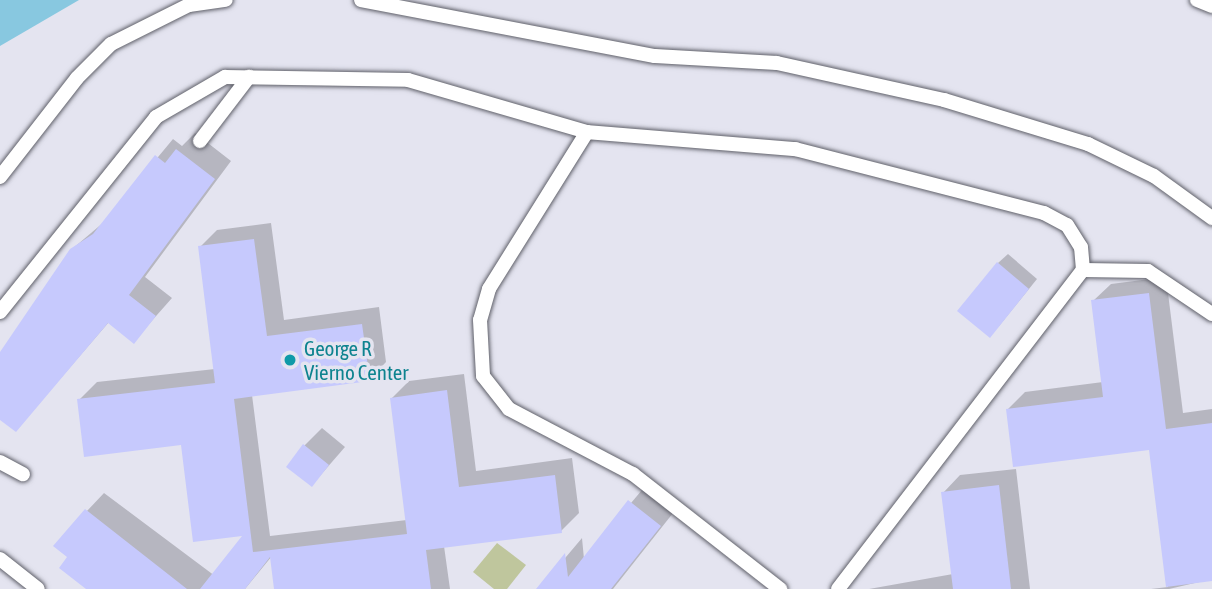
<!DOCTYPE html>
<style>
body{margin:0}
#map{position:relative;width:1212px;height:589px;overflow:hidden;background:#e4e4f0;font-family:"Asap Condensed",sans-serif}
div>[style]{position:absolute}
.green>*{inset:0;background:#bfc69d}
.water>*{inset:0;background:#88c8e0}
.shadow>*{inset:0;background:#0003}
.building>*{inset:0;background:#c6c9fd}
.roads{filter:drop-shadow(0 0 2px #5f6069) drop-shadow(0 0 2px #5f6069)}
.lane>*{height:14px;margin:-7px;padding:0 7px;transform-origin:7px;border-radius:7px;background:#fff}
.dots>*{width:19px;height:19px;translate:-50% -50%;box-sizing:border-box;border:4px solid #e4e4f0;border-radius:50%}
span{translate:-50% -50%;white-space:nowrap;text-align:center;line-height:1.15;-webkit-text-stroke:7px #e4e4f0;paint-order:stroke}
.culture-label{font-size:21px;color:#0d838f}
.left{translate:0 -50%;text-align:left}
</style>
<div id="map">
<div class="green">
<div style="clip-path:polygon(497px 543px,526px 565px,507px 589px,494px 589px,473px 572px)"></div>
</div>
<div class="water">
<div style="clip-path:polygon(0 0,79px 0,0 46px)"></div>
</div>
<div class="shadow">
<div style="clip-path:polygon(195px 133px,231px 161px,145px 277px,172px 298px,134px 341px,109px 322px,16px 430px,0 418px,0 355px,71px 250px,104px 222px,173px 139px,182px 146px)"></div>
<div style="clip-path:polygon(271px 223px,284px 320px,379px 307px,386px 362px,369px 380px,252px 395px,270px 536px,407px 520px,392px 398px,409px 381px,464px 374px,476px 471px,572px 458px,579px 513px,561px 531px,444px 546px,450px 589px,276px 589px,272px 556px,245px 589px,89px 589px,70px 556px,87px 511px,104px 493px,215px 576px,246px 534px,182px 443px,79px 400px,97px 382px,215px 369px,200px 247px,217px 230px)"></div>
<div style="clip-path:polygon(1008px 254px,1037px 279px,999px 326px,998px 263px)"></div>
<div style="clip-path:polygon(1166px 277px,1183px 413px,1212px 409px,1212px 579px,1169px 589px,1151px 589px,1168px 587px,1151px 448px,1008px 409px,1025px 392px,1103px 382px,1093px 301px,1111px 284px)"></div>
<div style="clip-path:polygon(322px 428px,345px 447px,312px 485px,304px 446px)"></div>
<div style="clip-path:polygon(1016px 469px,1030px 589px,869px 589px,953px 574px,943px 493px,960px 475px)"></div>
<div style="clip-path:polygon(647px 484px,677px 508px,613px 589px,539px 589px,582px 538px,584px 559px)"></div>
</div>
<div class="building">
<div style="clip-path:polygon(176px 149px,215px 179px,129px 295px,156px 316px,134px 344px,108px 323px,16px 432px,0 420px,0 352px,70px 249px,93px 234px,155px 155px,165px 163px)"></div>
<div style="clip-path:polygon(254px 239px,267px 336px,362px 324px,370px 381px,234px 399px,253px 552px,407px 534px,390px 398px,447px 390px,459px 487px,555px 475px,562px 533px,426px 550px,431px 589px,274px 589px,270px 557px,245px 589px,200px 589px,242px 536px,193px 542px,181px 445px,84px 457px,77px 399px,215px 383px,198px 246px)"></div>
<div style="clip-path:polygon(997px 262px,1029px 289px,990px 338px,957px 311px)"></div>
<div style="clip-path:polygon(1149px 293px,1166px 429px,1212px 423px,1212px 581px,1166px 587px,1149px 450px,1013px 467px,1006px 409px,1103px 397px,1091px 300px)"></div>
<div style="clip-path:polygon(303px 444px,329px 465px,312px 487px,286px 467px)"></div>
<div style="clip-path:polygon(999px 485px,1011px 589px,953px 589px,941px 492px)"></div>
<div style="clip-path:polygon(628px 500px,661px 526px,611px 589px,536px 589px,565px 553px,568px 577px)"></div>
<div style="clip-path:polygon(85px 509px,187px 589px,86px 589px,59px 568px,67px 557px,53px 546px)"></div>
</div>
<div class="roads">
<div class="lane">
<div style="left:361px;top:0;width:299px;rotate:10.8deg"></div>
<div style="left:655px;top:56px;width:122px;rotate:3.3deg"></div>
<div style="left:777px;top:63px;width:171px;rotate:12.5deg"></div>
<div style="left:944px;top:100px;width:151px;rotate:17deg"></div>
<div style="left:1088px;top:144px;width:73px;rotate:25.9deg"></div>
<div style="left:1154px;top:176px;width:72px;rotate:35.9deg"></div>
<div style="left:1197px;top:0;width:16px;rotate:22deg"></div>
<div style="left:587px;top:132px;width:185px;rotate:122deg"></div>
<div style="left:489px;top:289px;width:32px;rotate:106deg"></div>
<div style="left:480px;top:320px;width:56px;rotate:86.9deg"></div>
<div style="left:483px;top:376px;width:42px;rotate:51.8deg"></div>
<div style="left:509px;top:409px;width:140px;rotate:27.7deg"></div>
<div style="left:633px;top:474px;width:187px;rotate:38deg"></div>
<div style="left:200px;top:141px;width:81px;rotate:-52.6deg"></div>
<div style="left:0;top:177px;width:125px;rotate:-52.1deg"></div>
<div style="left:77px;top:78px;width:48px;rotate:-45deg"></div>
<div style="left:111px;top:44px;width:87px;rotate:-26.6deg"></div>
<div style="left:189px;top:5px;width:37px;rotate:-8deg"></div>
<div style="left:0;top:312px;width:250px;rotate:-51.3deg"></div>
<div style="left:156px;top:117px;width:80px;rotate:-30.1deg"></div>
<div style="left:225px;top:77px;width:183px;rotate:0.9deg"></div>
<div style="left:408px;top:80px;width:186px;rotate:16.2deg"></div>
<div style="left:587px;top:132px;width:209px;rotate:4.7deg"></div>
<div style="left:795px;top:149px;width:257px;rotate:14.4deg"></div>
<div style="left:1044px;top:213px;width:26px;rotate:28deg"></div>
<div style="left:1067px;top:225px;width:26px;rotate:58deg"></div>
<div style="left:1081px;top:247px;width:23px;rotate:85deg"></div>
<div style="left:0;top:462px;width:26px;rotate:28deg"></div>
<div style="left:0;top:559px;width:48px;rotate:38.3deg"></div>
<div style="left:838px;top:589px;width:402px;rotate:-52.5deg"></div>
<div style="left:1083px;top:270px;width:65px;rotate:0.9deg"></div>
<div style="left:1148px;top:271px;width:77px;rotate:33.9deg"></div>
</div>
</div>
<div class="dots">
<div style="left:290px;top:360px;background:#0f9aa8"></div>
</div>
<div class="culture-label">
<span class="left" style="left:304px;top:360px">George R<br>Vierno Center</span>
</div>
</div>
